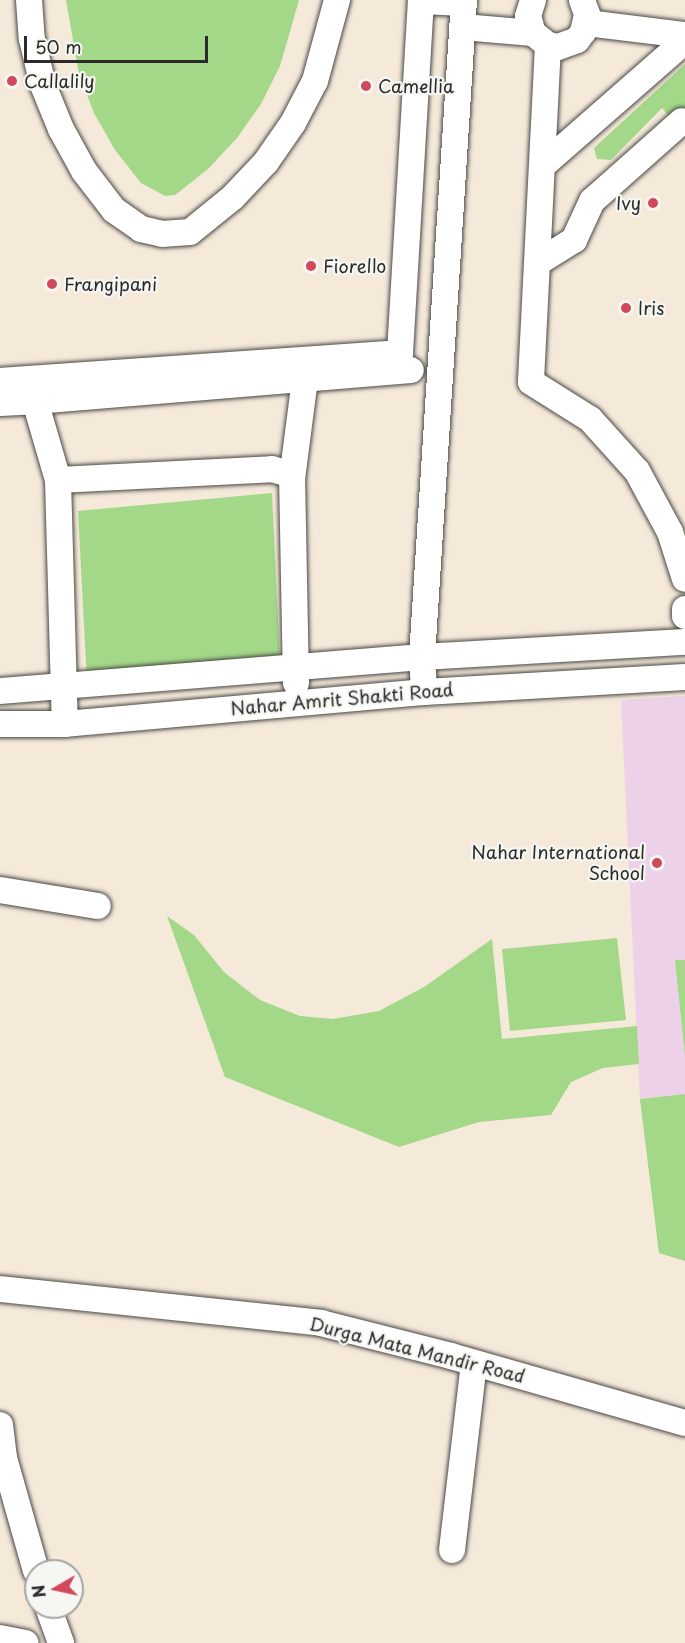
<!DOCTYPE html>
<style>
body{margin:0}
#map{position:relative;width:685px;height:1643px;overflow:hidden;background:#f5e9da;font-family:"Playpen Sans",sans-serif}
div>[style]{position:absolute}
.built>*{inset:0;background:#ecd1e9}
.green>*{inset:0;background:#a4d889}
.roads{filter:drop-shadow(0 0 2px #494845) drop-shadow(0 0 2px #494845)}
.minor>*{height:26px;margin:-13px;padding:0 13px;transform-origin:13px;border-radius:13px;background:#fff}
.dots>*{width:16px;height:16px;translate:-50% -50%;box-sizing:border-box;border:3px solid #f6f6f2;border-radius:50%}
span{translate:-50% -50%;white-space:nowrap;text-align:center;line-height:1.15;-webkit-text-stroke:4.5px #f6f6f2;paint-order:stroke}
.poi-label{font-size:18px;color:#2b2b2b}
.left{translate:0 -50%;text-align:left}
.right{translate:-100% -50%;text-align:right}
.street-label{font-size:18px;color:#2b2b2b}
.north{position:absolute;left:24px;top:1559px;width:60px;height:60px;box-sizing:border-box;background:#f6f6f2;border:2px solid #a5a5a2;border-radius:50%;rotate:261deg;font-size:16px;font-weight:700;line-height:24px;text-align:center;color:#2b2b2b}
.north::after{content:'';display:block;margin:auto;width:21px;height:27px;background:#d1495b;clip-path:polygon(50% 0,100% 100%,50% 72%,0 100%)}
.scale{position:absolute;left:24px;top:36px;width:184px;height:27px;box-sizing:border-box;border:3px solid #2b2b2b;border-top:0;padding-left:8px;font-size:18px;line-height:21px;white-space:nowrap;color:#2b2b2b;-webkit-text-stroke:4px #f6f6f2;paint-order:stroke}
</style>
<div id="map">
<div class="built">
<div style="clip-path:polygon(685px 696px,685px 1261px,659px 1253px,640px 1099px,621px 700px)"></div>
</div>
<div class="green">
<div style="clip-path:polygon(66px 0,299px 0,280px 66px,261px 104px,237px 138px,208px 169px,175px 195px,165px 196px,141px 183px,115px 150px,94px 113px,79px 74px)"></div>
<div style="clip-path:polygon(685px 64px,685px 135px,662px 108px,611px 160px,597px 159px,594px 148px)"></div>
<div style="clip-path:polygon(272px 493px,280px 661px,87px 683px,78px 511px)"></div>
<div style="clip-path:polygon(167px 916px,194px 935px,224px 972px,260px 1000px,300px 1016px,333px 1019px,379px 1011px,424px 987px,492px 939px,502px 1039px,637px 1026px,639px 1064px,603px 1068px,571px 1082px,551px 1115px,479px 1122px,399px 1147px,225px 1077px)"></div>
<div style="clip-path:polygon(617px 938px,626px 1020px,510px 1031px,502px 949px)"></div>
<div style="clip-path:polygon(675px 960px,685px 960px,685px 1056px)"></div>
<div style="clip-path:polygon(685px 1094px,685px 1261px,659px 1253px,640px 1099px)"></div>
</div>
<div class="roads">
<div class="minor">
<div style="left:29px;top:0;width:39px;rotate:86deg"></div>
<div style="left:32px;top:39px;width:47px;rotate:76.6deg"></div>
<div style="left:43px;top:85px;width:48px;rotate:67.8deg"></div>
<div style="left:61px;top:129px;width:48px;rotate:61.3deg"></div>
<div style="left:84px;top:171px;width:49px;rotate:52.4deg"></div>
<div style="left:114px;top:210px;width:33px;rotate:35deg"></div>
<div style="left:141px;top:229px;width:22px;rotate:13deg"></div>
<div style="left:162px;top:234px;width:28px;rotate:-4deg"></div>
<div style="left:190px;top:232px;width:55px;rotate:-39.1deg"></div>
<div style="left:233px;top:197px;width:48px;rotate:-46.7deg"></div>
<div style="left:266px;top:162px;width:47px;rotate:-55.3deg"></div>
<div style="left:293px;top:123px;width:47px;rotate:-62.4deg"></div>
<div style="left:315px;top:81px;width:84px;rotate:-74.8deg"></div>
<div style="left:533px;top:0;width:17px;rotate:107deg"></div>
<div style="left:528px;top:16px;width:18px;rotate:74deg"></div>
<div style="left:533px;top:33px;width:19px;rotate:39deg"></div>
<div style="left:548px;top:45px;width:10px;rotate:11deg"></div>
<div style="left:558px;top:47px;width:20px;rotate:-20deg"></div>
<div style="left:577px;top:40px;width:10px;rotate:-53deg"></div>
<div style="left:583px;top:32px;width:18px;rotate:-77deg"></div>
<div style="left:587px;top:14px;width:15px;rotate:-110deg"></div>
<div style="left:421px;top:1px;width:43px;rotate:2.7deg"></div>
<div style="left:587px;top:23px;width:99px;rotate:7deg"></div>
<div style="left:463px;top:27px;width:70px;rotate:4.9deg"></div>
<div style="left:548px;top:45px;width:337px;rotate:92.9deg"></div>
<div style="left:531px;top:382px;width:70px;rotate:32.1deg"></div>
<div style="left:590px;top:419px;width:70px;rotate:47.9deg"></div>
<div style="left:637px;top:471px;width:69px;rotate:61.6deg"></div>
<div style="left:670px;top:532px;width:49px;rotate:72.3deg"></div>
<div style="left:542px;top:166px;width:190px;rotate:-41.2deg"></div>
<div style="left:537px;top:263px;width:44px;rotate:-31.9deg"></div>
<div style="left:574px;top:240px;width:43px;rotate:-65.2deg"></div>
<div style="left:592px;top:201px;width:120px;rotate:-41.6deg"></div>
<div style="left:0;top:381px;width:401px;rotate:-4deg"></div>
<div style="left:400px;top:353px;width:354px;rotate:-86.6deg"></div>
<div style="left:35px;top:401px;width:377px;rotate:-4.7deg"></div>
<div style="left:0;top:403px;width:35px;rotate:-3deg"></div>
<div style="left:35px;top:401px;width:82px;rotate:73.8deg"></div>
<div style="left:58px;top:480px;width:244px;rotate:88.4deg"></div>
<div style="left:58px;top:480px;width:214px;rotate:-2.9deg"></div>
<div style="left:272px;top:469px;width:15px;rotate:16deg"></div>
<div style="left:286px;top:473px;width:8px;rotate:45deg"></div>
<div style="left:685px;top:609px;width:7px;rotate:90deg"></div>
<div style="left:296px;top:683px;width:204px;rotate:-91.1deg"></div>
<div style="left:292px;top:479px;width:101px;rotate:-82.6deg"></div>
<div style="left:0;top:691px;width:423px;rotate:-4.6deg"></div>
<div style="left:422px;top:657px;width:263px;rotate:-3.3deg"></div>
<div style="left:424px;top:692px;width:35px;rotate:-93deg"></div>
<div style="left:422px;top:657px;width:658px;rotate:-86.34deg"></div>
<div style="left:0;top:724px;width:65px"></div>
<div style="left:65px;top:724px;width:360px;rotate:-5.1deg"></div>
<div style="left:424px;top:692px;width:261px;rotate:-3.3deg"></div>
<div style="left:0;top:890px;width:99px;rotate:9.3deg"></div>
<div style="left:0;top:1289px;width:323px;rotate:6deg"></div>
<div style="left:321px;top:1323px;width:134px;rotate:14.2deg"></div>
<div style="left:451px;top:1356px;width:243px;rotate:16deg"></div>
<div style="left:0;top:1425px;width:33px;rotate:83deg"></div>
<div style="left:4px;top:1458px;width:117px;rotate:74.2deg"></div>
<div style="left:452px;top:1550px;width:188px;rotate:-83.3deg"></div>
<div style="left:48px;top:1607px;width:38px;rotate:70deg"></div>
<div style="left:0;top:1638px;width:26px;rotate:11deg"></div>
</div>
</div>
<div class="dots">
<div style="left:12px;top:81px;background:#d1495b"></div>
<div style="left:366px;top:86px;background:#d1495b"></div>
<div style="left:653px;top:203px;background:#d1495b"></div>
<div style="left:311px;top:266px;background:#d1495b"></div>
<div style="left:52px;top:284px;background:#d1495b"></div>
<div style="left:626px;top:308px;background:#d1495b"></div>
<div style="left:657px;top:863px;background:#d1495b"></div>
</div>
<div class="poi-label">
<span class="left" style="left:24px;top:81px">Callalily</span>
<span class="left" style="left:378px;top:86px">Camellia</span>
<span class="right" style="left:641px;top:203px">Ivy</span>
<span class="left" style="left:323px;top:266px">Fiorello</span>
<span class="left" style="left:64px;top:284px">Frangipani</span>
<span class="left" style="left:638px;top:308px">Iris</span>
<span class="right" style="left:645px;top:863px">Nahar International<br>School</span>
</div>
<div class="street-label">
<span style="left:342px;top:699px;rotate:-5deg">Nahar Amrit Shakti Road</span>
<span style="left:417px;top:1350px;rotate:14deg">Durga Mata Mandir Road</span>
</div>
<div class="north">N</div>
<div class="scale">50 m</div>
</div>
